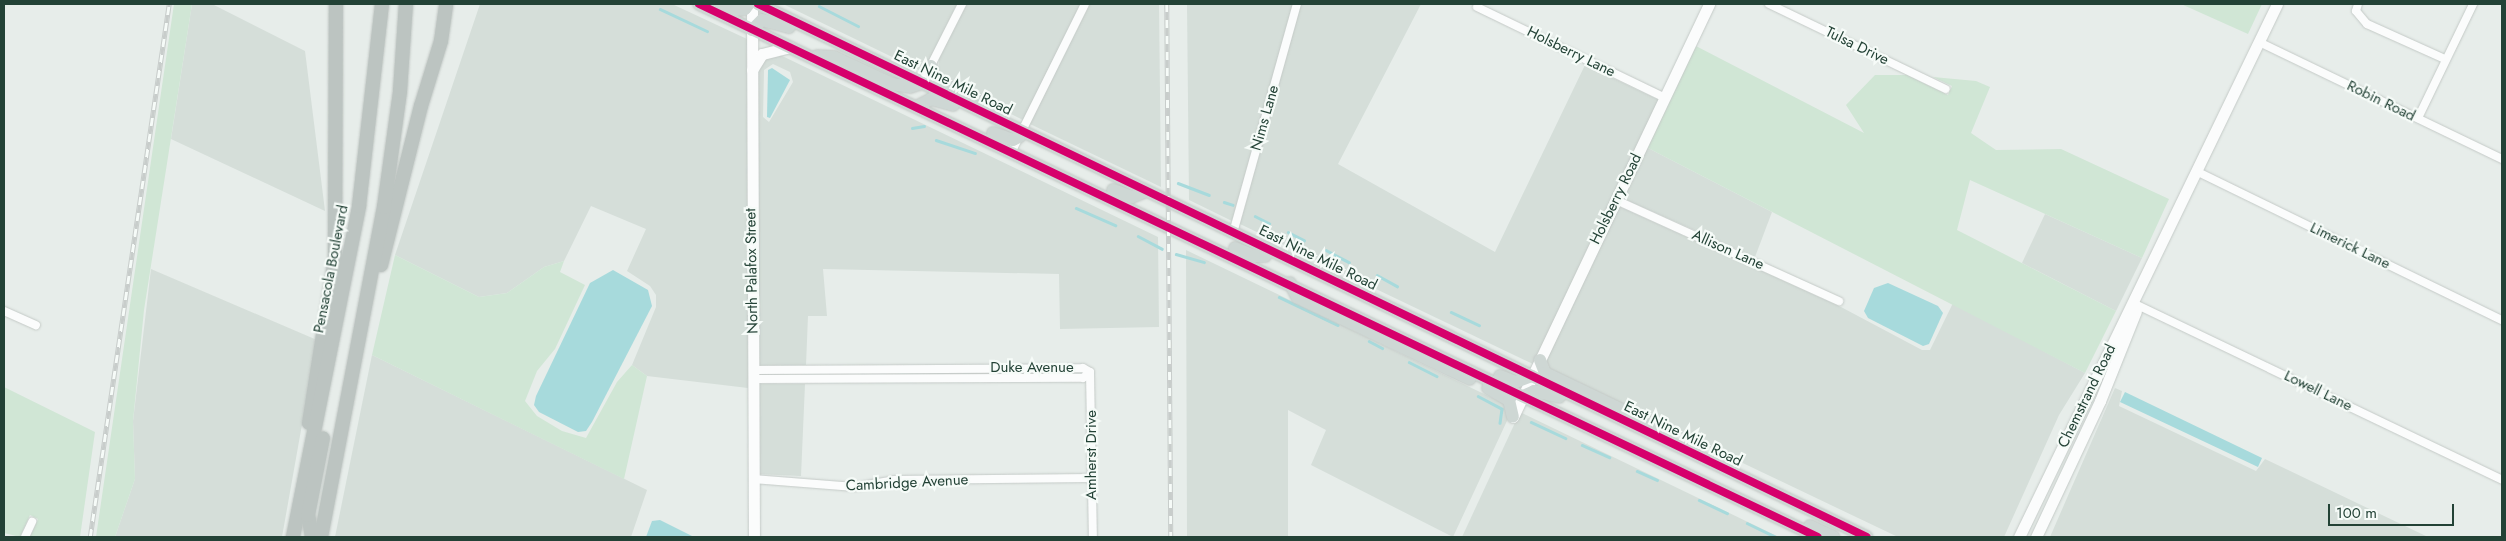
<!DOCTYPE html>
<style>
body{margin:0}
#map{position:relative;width:2506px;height:541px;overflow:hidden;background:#e7edea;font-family:Jost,sans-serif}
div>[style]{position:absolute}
.built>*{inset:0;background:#d5ded9}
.green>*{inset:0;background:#d0e6d5}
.water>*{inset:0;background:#a7dadc}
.stream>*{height:2.5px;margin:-1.25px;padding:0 1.25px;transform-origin:1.25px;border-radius:1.25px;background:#a7dadc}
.roads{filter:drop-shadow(0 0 1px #c4cac7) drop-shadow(0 0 1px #c4cac7)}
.street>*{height:8px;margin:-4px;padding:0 4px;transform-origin:4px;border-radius:4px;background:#fbfcfc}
.secondary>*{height:11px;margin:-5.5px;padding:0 5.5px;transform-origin:5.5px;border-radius:5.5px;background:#fbfcfc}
.primary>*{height:12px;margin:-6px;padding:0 6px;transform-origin:6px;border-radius:6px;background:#ced7d4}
.highway>*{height:14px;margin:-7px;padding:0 7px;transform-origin:7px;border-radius:7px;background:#bcc4c1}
.rail>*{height:4.5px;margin-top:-2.25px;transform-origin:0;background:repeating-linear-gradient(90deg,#f6fbf8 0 8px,#c8cdcb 0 16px);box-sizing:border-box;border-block:1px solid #c8cdcb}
.cycleway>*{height:8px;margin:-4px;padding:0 4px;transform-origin:4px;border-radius:4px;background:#d6006c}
span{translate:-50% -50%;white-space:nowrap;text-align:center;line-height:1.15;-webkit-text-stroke:4.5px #f6fbf8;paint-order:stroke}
.street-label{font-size:15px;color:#234236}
.frame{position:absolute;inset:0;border:5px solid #234236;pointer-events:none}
.scale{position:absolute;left:2328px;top:504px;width:126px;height:22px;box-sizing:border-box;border:2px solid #234236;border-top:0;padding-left:6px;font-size:15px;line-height:18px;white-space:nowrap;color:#234236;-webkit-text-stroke:4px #f6fbf8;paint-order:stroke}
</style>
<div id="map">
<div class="built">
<div style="clip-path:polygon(192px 4px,212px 4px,305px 51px,325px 211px,171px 139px)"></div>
<div style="clip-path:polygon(480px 4px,672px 4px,747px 39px,748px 388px,647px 376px,632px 365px,656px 307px,656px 295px,650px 286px,627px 271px,646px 229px,591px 206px,564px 261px,544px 267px,507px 293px,479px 297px,395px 255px)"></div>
<div style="clip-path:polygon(783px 4px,957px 4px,923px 72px)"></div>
<div style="clip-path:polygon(967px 4px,1081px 4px,1023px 120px,941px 79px,938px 74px,939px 59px)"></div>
<div style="clip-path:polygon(1090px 4px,1159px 4px,1161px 187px,1030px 124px)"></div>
<div style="clip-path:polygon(1187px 4px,1293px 4px,1232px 221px,1189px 200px)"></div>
<div style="clip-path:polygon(1301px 4px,1421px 4px,1338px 164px,1495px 252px,1585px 65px,1659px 100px,1533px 364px,1240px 224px)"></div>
<div style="clip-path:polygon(evenodd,776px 53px,1158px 237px,1159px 327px,1060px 329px,1059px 274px,823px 269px,827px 316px,808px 316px,806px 365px,758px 365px,756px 73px,765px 58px,776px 53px,773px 64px,790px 72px,793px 82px,769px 122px,763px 117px,764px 70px,773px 64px)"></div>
<div style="clip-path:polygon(1646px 147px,1772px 212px,1755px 257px,1622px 198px)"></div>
<div style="clip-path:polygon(1618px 206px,1841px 307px,1922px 350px,1930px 350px,1953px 303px,2085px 373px,2059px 415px,2004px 537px,1898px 537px,1541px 367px)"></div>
<div style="clip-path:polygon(2045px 214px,2142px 258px,2116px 311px,2022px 263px)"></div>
<div style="clip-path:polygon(1186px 250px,1513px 408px,1453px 537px,1311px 465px,1326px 430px,1288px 410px,1288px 537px,1187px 537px)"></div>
<div style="clip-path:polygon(151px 269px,317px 340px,282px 537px,115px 537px,135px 479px,133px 421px)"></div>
<div style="clip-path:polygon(372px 355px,647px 490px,631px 537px,335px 537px)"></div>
<div style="clip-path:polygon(758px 384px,805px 384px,801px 476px,757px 474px)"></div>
<div style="clip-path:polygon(2115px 388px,2122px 391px,2119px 406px,2256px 471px,2265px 459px,2428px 537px,2050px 537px)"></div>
<div style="clip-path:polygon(1520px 412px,1779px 537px,1462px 537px)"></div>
</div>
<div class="green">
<div style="clip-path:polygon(174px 4px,192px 4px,144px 310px,133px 421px,135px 479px,115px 537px,96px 537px)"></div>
<div style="clip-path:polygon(2181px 4px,2262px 4px,2248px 34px)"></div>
<div style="clip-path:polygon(1694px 45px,1864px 133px,1846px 105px,1875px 75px,1907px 75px,1948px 95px,1952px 86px,1933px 77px,1976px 81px,1990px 87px,1971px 133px,1996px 150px,2061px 149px,2169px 199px,2142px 258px,1970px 180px,1957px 230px,2116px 311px,2085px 373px,1646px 147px)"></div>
<div style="clip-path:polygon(395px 255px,479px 297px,507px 293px,544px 267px,564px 261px,560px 272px,585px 285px,555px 349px,537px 371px,525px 401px,537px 416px,562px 431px,586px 438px,617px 382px,632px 365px,647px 376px,624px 479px,372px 355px)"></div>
<div style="clip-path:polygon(4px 387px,95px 432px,80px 537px,30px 537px,38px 519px,30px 515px,20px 537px,4px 533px)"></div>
</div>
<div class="water">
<div style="clip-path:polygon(772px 68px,790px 80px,770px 118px,767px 117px,768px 70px)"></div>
<div style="clip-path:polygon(613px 270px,648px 290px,652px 306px,592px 422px,586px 431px,578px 432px,539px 412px,534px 405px,536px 396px,590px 283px)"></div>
<div style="clip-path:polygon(1888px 283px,1938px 306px,1943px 313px,1929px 344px,1923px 346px,1868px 318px,1864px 311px,1874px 288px)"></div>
<div style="clip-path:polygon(2125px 392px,2262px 458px,2258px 467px,2120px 402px)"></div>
<div style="clip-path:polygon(660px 520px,694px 537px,646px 537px,652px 521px)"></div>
</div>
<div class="stream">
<div style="left:819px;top:6px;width:44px;rotate:27.1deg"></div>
<div style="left:660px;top:9px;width:52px;rotate:25.1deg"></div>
<div style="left:912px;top:128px;width:12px;rotate:-9deg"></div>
<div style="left:936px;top:140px;width:41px;rotate:18.4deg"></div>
<div style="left:1178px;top:183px;width:33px;rotate:21deg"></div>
<div style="left:1224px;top:202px;width:9px;rotate:18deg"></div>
<div style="left:1076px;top:208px;width:43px;rotate:23.6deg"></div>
<div style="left:1255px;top:216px;width:16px;rotate:27deg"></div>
<div style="left:1288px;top:232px;width:18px;rotate:27deg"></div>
<div style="left:1138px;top:236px;width:27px;rotate:28deg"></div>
<div style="left:1326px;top:250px;width:26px;rotate:28deg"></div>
<div style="left:1176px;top:254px;width:29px;rotate:16deg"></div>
<div style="left:1377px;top:275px;width:23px;rotate:29deg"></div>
<div style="left:1279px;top:297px;width:65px;rotate:25.4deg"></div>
<div style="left:1451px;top:312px;width:31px;rotate:25deg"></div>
<div style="left:1369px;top:341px;width:15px;rotate:28deg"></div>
<div style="left:1409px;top:362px;width:31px;rotate:27deg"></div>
<div style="left:1478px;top:396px;width:27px;rotate:28deg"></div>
<div style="left:1502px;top:409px;width:14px;rotate:98deg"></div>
<div style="left:1531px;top:422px;width:38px;rotate:25deg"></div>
<div style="left:1582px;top:445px;width:30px;rotate:24deg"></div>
<div style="left:1637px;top:471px;width:22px;rotate:24deg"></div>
<div style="left:1699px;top:500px;width:31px;rotate:25deg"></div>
<div style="left:1747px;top:523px;width:32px;rotate:26deg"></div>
</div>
<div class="roads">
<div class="street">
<div style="left:1769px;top:4px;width:196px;rotate:25.7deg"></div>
<div style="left:2358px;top:4px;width:7px;rotate:106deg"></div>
<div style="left:2356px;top:11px;width:17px;rotate:50deg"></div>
<div style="left:2367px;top:24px;width:85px;rotate:24.2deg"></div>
<div style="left:1477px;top:7px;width:209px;rotate:25.8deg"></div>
<div style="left:2259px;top:42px;width:270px;rotate:25.7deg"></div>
<div style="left:922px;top:83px;width:89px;rotate:-63.1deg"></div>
<div style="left:2418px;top:118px;width:127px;rotate:-64.2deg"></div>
<div style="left:1012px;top:151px;width:164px;rotate:-63.6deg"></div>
<div style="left:2198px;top:172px;width:338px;rotate:26deg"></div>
<div style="left:1616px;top:200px;width:245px;rotate:24.4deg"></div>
<div style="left:1233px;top:233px;width:238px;rotate:-74.4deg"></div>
<div style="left:2133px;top:303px;width:409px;rotate:25.6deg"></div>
<div style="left:4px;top:311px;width:35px;rotate:24deg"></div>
<div style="left:754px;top:370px;width:329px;rotate:-0.3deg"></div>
<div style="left:1083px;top:368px;width:8px;rotate:30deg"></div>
<div style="left:1090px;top:372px;width:165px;rotate:89deg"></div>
<div style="left:753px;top:379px;width:330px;rotate:-0.2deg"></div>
<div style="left:1083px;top:378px;width:9px;rotate:-41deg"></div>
<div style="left:753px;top:479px;width:102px;rotate:4.5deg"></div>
<div style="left:855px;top:487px;width:41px;rotate:-9.9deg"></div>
<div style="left:895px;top:480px;width:197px;rotate:-0.6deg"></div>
<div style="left:25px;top:537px;width:17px;rotate:-65deg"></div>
</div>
<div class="secondary">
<div style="left:752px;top:4px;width:533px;rotate:89.79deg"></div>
<div style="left:752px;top:70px;width:19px;rotate:-58deg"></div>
<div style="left:762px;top:54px;width:29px;rotate:-14deg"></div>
<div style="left:1513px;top:417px;width:457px;rotate:-64.6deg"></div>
<div style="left:2019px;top:537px;width:592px;rotate:-64.17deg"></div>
<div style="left:2036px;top:537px;width:150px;rotate:-64.8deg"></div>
<div style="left:2100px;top:401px;width:97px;rotate:-68.2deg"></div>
</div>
<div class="primary">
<div style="left:699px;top:4px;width:1239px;rotate:25.47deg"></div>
<div style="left:716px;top:4px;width:20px;rotate:18deg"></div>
<div style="left:735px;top:10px;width:10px;rotate:-6deg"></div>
<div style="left:745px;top:9px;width:6px;rotate:-51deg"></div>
<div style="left:758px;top:4px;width:1230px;rotate:25.67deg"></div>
<div style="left:752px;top:30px;width:14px;rotate:-45deg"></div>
<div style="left:762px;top:20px;width:28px;rotate:15deg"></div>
<div style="left:817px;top:56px;width:17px;rotate:3deg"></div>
<div style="left:834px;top:57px;width:64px;rotate:25deg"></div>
<div style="left:892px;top:84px;width:18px;rotate:9deg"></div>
<div style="left:910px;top:87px;width:13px;rotate:-18deg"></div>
<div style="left:931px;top:66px;width:13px;rotate:81deg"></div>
<div style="left:933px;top:79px;width:76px;rotate:25.9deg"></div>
<div style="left:918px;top:106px;width:15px;rotate:-28deg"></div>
<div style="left:931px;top:99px;width:23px;rotate:15deg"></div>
<div style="left:993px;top:133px;width:21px;rotate:19deg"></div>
<div style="left:1013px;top:140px;width:7px;rotate:-27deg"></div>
<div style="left:1113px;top:190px;width:20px;rotate:20deg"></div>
<div style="left:1132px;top:197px;width:15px;rotate:-23deg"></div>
<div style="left:1235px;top:248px;width:22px;rotate:22deg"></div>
<div style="left:1255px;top:256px;width:10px"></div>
<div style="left:1265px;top:256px;width:8px;rotate:-67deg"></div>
<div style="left:1290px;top:283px;width:16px;rotate:63deg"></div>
<div style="left:1297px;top:297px;width:191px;rotate:25.4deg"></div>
<div style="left:1540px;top:360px;width:14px;rotate:69deg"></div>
<div style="left:1545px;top:373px;width:130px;rotate:25.6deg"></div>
<div style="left:1500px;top:376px;width:17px;rotate:21deg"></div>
<div style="left:1516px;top:382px;width:17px;rotate:-21deg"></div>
<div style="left:1488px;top:388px;width:24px;rotate:30deg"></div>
<div style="left:1509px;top:400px;width:17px;rotate:77deg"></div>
<div style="left:1523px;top:396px;width:12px;rotate:-24deg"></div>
<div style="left:1534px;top:391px;width:26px;rotate:13deg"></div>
<div style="left:1810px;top:526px;width:26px;rotate:25deg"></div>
</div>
<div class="highway">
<div style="left:381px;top:265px;width:164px;rotate:-75.9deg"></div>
<div style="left:421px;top:106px;width:68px;rotate:-72.9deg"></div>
<div style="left:441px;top:41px;width:37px;rotate:-82deg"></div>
<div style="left:309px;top:423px;width:167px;rotate:-81deg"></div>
<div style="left:335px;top:258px;width:254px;rotate:-89.8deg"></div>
<div style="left:293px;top:537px;width:338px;rotate:-78.7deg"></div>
<div style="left:359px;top:206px;width:203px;rotate:-83.5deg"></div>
<div style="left:312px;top:537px;width:22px;rotate:-100deg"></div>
<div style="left:308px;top:515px;width:78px;rotate:-79deg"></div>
<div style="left:321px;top:537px;width:336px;rotate:-79.2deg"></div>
<div style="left:384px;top:207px;width:117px;rotate:-82.1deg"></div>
<div style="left:400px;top:91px;width:87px;rotate:-86.1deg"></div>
</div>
</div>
<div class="rail">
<div style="left:1167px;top:4px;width:533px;rotate:89.57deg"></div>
<div style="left:90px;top:537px;width:539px;rotate:-81.57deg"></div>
</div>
<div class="cycleway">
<div style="left:699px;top:4px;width:1239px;rotate:25.47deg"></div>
<div style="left:758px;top:4px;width:1230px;rotate:25.67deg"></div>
</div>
<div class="street-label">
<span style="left:1857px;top:46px;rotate:26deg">Tulsa Drive</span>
<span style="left:1571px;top:52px;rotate:26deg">Holsberry Lane</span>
<span style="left:953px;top:83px;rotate:26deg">East Nine Mile Road</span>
<span style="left:2381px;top:101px;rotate:26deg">Robin Road</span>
<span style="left:1265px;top:118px;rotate:-74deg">Nims Lane</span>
<span style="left:1616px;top:199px;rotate:-64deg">Holsberry Road</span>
<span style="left:2350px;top:246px;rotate:26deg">Limerick Lane</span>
<span style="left:1728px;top:250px;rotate:24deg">Allison Lane</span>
<span style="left:1318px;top:258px;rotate:26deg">East Nine Mile Road</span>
<span style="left:331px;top:269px;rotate:-79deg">Pensacola Boulevard</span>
<span style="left:752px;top:271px;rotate:-91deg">North Palafox Street</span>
<span style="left:1032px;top:368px">Duke Avenue</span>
<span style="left:2318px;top:391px;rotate:26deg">Lowell Lane</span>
<span style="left:2087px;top:396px;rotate:-64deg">Chemstrand Road</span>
<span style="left:1683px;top:434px;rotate:26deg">East Nine Mile Road</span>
<span style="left:1092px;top:455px;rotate:-90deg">Amherst Drive</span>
<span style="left:907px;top:483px;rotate:-3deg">Cambridge Avenue</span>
</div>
<div class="frame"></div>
<div class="scale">100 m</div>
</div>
